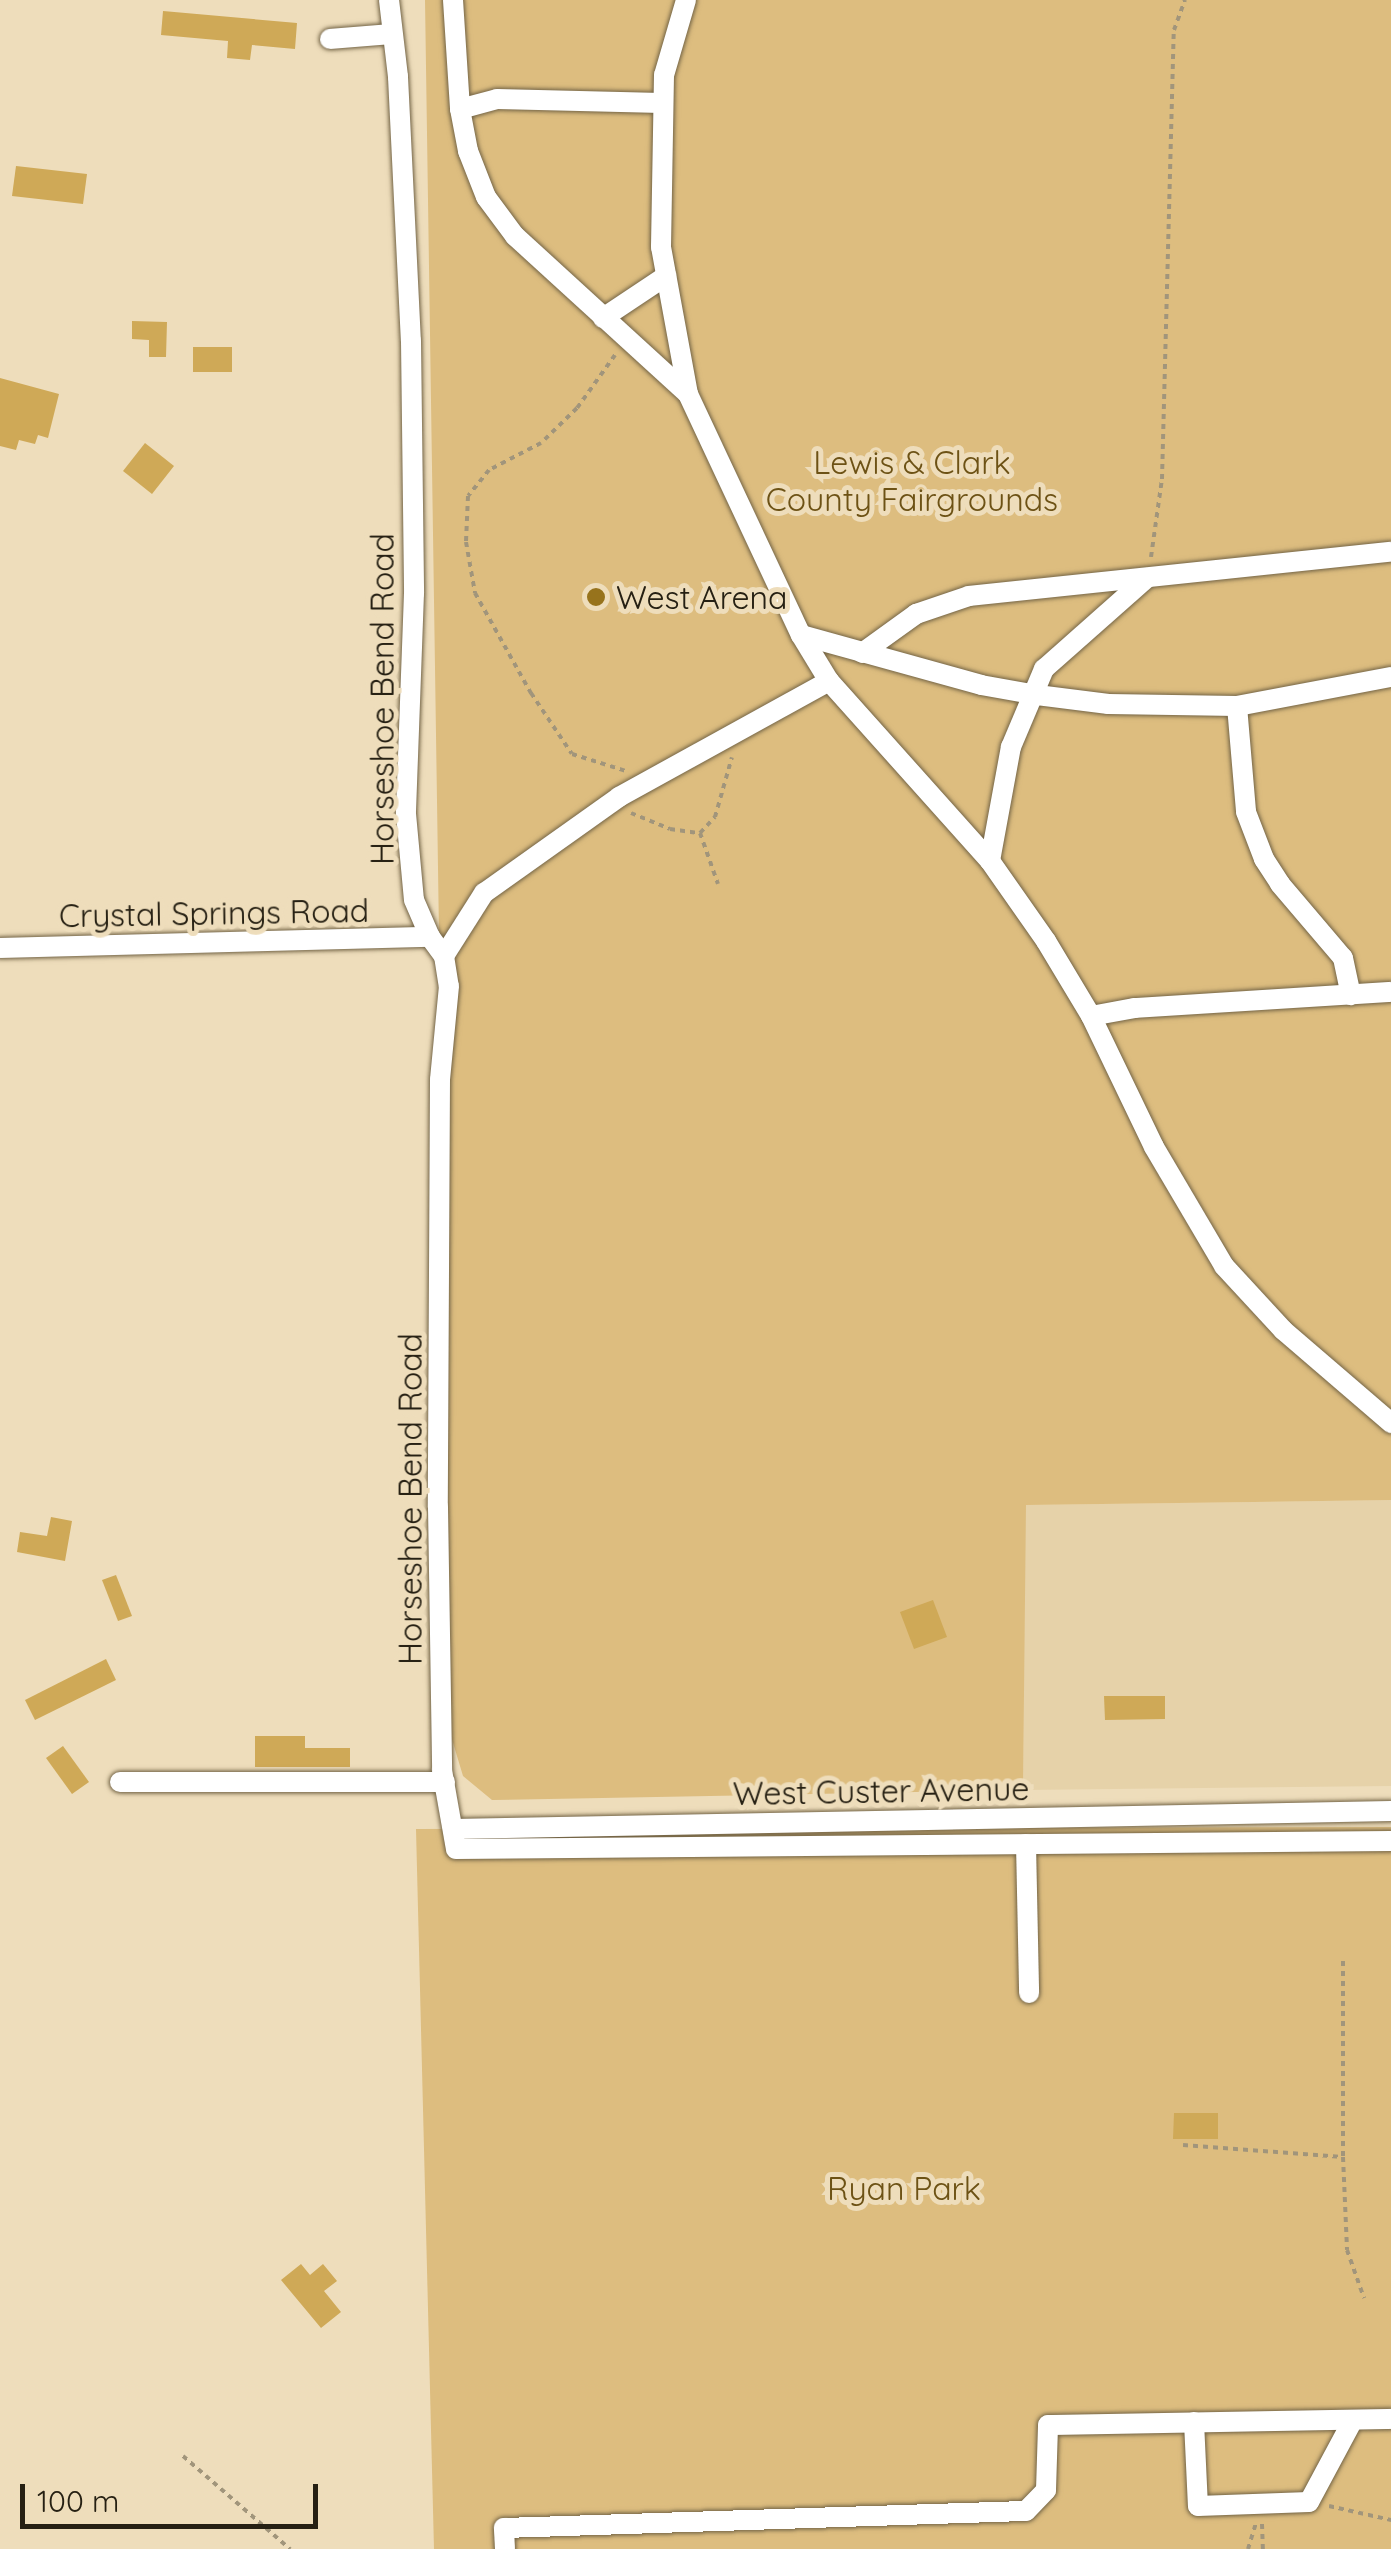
<!DOCTYPE html>
<style>
body{margin:0}
#map{position:relative;width:1391px;height:2549px;overflow:hidden;background:#edb;font-family:Quicksand,sans-serif}
div>[style]{position:absolute}
.built>*{inset:0;background:#e6d2a9}
.green>*{inset:0;background:#ddbd7f}
.building>*{inset:0;background:#cfa957}
.path>*{height:4px;margin-top:-2px;transform-origin:0;background:repeating-linear-gradient(90deg,#a1957b 0 5px,transparent 0 10px)}
.roads{filter:drop-shadow(0 0 2px #736446) drop-shadow(0 0 2px #736446)}
.minor>*{height:20px;margin:-10px;padding:0 10px;transform-origin:10px;border-radius:10px;background:#fff}
.dots>*{width:28px;height:28px;translate:-50% -50%;box-sizing:border-box;border:5px solid #edb;border-radius:50%}
span{translate:-50% -50%;white-space:nowrap;text-align:center;line-height:1.15;-webkit-text-stroke:10px #edb;paint-order:stroke}
.park-label{font-size:32px;color:#6d5215}
.poi-label{font-size:32px;color:#262013}
.left{translate:0 -50%;text-align:left}
.street-label{font-size:32px;color:#262013}
.scale{position:absolute;left:20px;top:2484px;width:298px;height:45px;box-sizing:border-box;border:5px solid #262013;border-top:0;padding-left:12px;font-size:30px;line-height:35px;white-space:nowrap;color:#262013;-webkit-text-stroke:8px #edb;paint-order:stroke}
</style>
<div id="map">
<div class="built">
<div style="clip-path:polygon(1391px 1500px,1391px 1786px,1023px 1790px,1025px 1505px)"></div>
</div>
<div class="green">
<div style="clip-path:polygon(425px 0,1391px 0,1391px 1500px,1026px 1505px,1023px 1790px,492px 1800px,463px 1776px,451px 1736px)"></div>
<div style="clip-path:polygon(1391px 1827px,1391px 2549px,434px 2549px,416px 1829px)"></div>
</div>
<div class="building">
<div style="clip-path:polygon(163px 11px,297px 23px,295px 49px,252px 45px,250px 60px,227px 58px,228px 41px,161px 35px)"></div>
<div style="clip-path:polygon(16px 166px,87px 174px,83px 204px,12px 196px)"></div>
<div style="clip-path:polygon(132px 321px,167px 322px,166px 357px,149px 357px,149px 340px,132px 339px)"></div>
<div style="clip-path:polygon(193px 347px,232px 347px,232px 372px,193px 372px)"></div>
<div style="clip-path:polygon(0 378px,59px 394px,48px 438px,38px 435px,35px 444px,19px 440px,16px 450px,0 446px)"></div>
<div style="clip-path:polygon(145px 443px,174px 466px,152px 494px,123px 471px)"></div>
<div style="clip-path:polygon(51px 1517px,72px 1521px,65px 1561px,17px 1552px,20px 1532px,47px 1536px)"></div>
<div style="clip-path:polygon(116px 1575px,132px 1616px,118px 1621px,102px 1580px)"></div>
<div style="clip-path:polygon(933px 1600px,947px 1637px,914px 1649px,900px 1612px)"></div>
<div style="clip-path:polygon(106px 1659px,116px 1680px,35px 1720px,25px 1700px)"></div>
<div style="clip-path:polygon(1104px 1696px,1165px 1696px,1165px 1719px,1105px 1720px)"></div>
<div style="clip-path:polygon(255px 1736px,305px 1736px,305px 1748px,350px 1748px,350px 1767px,255px 1767px)"></div>
<div style="clip-path:polygon(63px 1746px,89px 1782px,72px 1794px,46px 1758px)"></div>
<div style="clip-path:polygon(1174px 2113px,1218px 2113px,1218px 2139px,1173px 2139px)"></div>
<div style="clip-path:polygon(301px 2264px,310px 2275px,323px 2264px,337px 2281px,324px 2291px,341px 2312px,321px 2328px,281px 2280px)"></div>
</div>
<div class="path">
<div style="left:615px;top:355px;width:65px;rotate:125.6deg"></div>
<div style="left:577px;top:408px;width:50px;rotate:135.8deg"></div>
<div style="left:541px;top:443px;width:59px;rotate:152.6deg"></div>
<div style="left:489px;top:470px;width:33px;rotate:129deg"></div>
<div style="left:468px;top:496px;width:46px;rotate:92.5deg"></div>
<div style="left:466px;top:542px;width:52px;rotate:80deg"></div>
<div style="left:475px;top:593px;width:115px;rotate:60.8deg"></div>
<div style="left:531px;top:693px;width:73px;rotate:56.1deg"></div>
<div style="left:572px;top:754px;width:57px;rotate:17.5deg"></div>
<div style="left:1151px;top:557px;width:79px;rotate:-82deg"></div>
<div style="left:1162px;top:479px;width:449px;rotate:-88.5deg"></div>
<div style="left:1174px;top:30px;width:32px;rotate:-70deg"></div>
<div style="left:631px;top:813px;width:42px;rotate:22.3deg"></div>
<div style="left:670px;top:829px;width:30px;rotate:8deg"></div>
<div style="left:700px;top:833px;width:22px;rotate:-47deg"></div>
<div style="left:715px;top:817px;width:62px;rotate:-74.2deg"></div>
<div style="left:700px;top:833px;width:54px;rotate:70.6deg"></div>
<div style="left:1343px;top:1961px;width:196px;rotate:90deg"></div>
<div style="left:1183px;top:2145px;width:160px;rotate:4.3deg"></div>
<div style="left:1343px;top:2157px;width:93px;rotate:87.5deg"></div>
<div style="left:1347px;top:2250px;width:51px;rotate:70.5deg"></div>
<div style="left:183px;top:2456px;width:142px;rotate:41deg"></div>
<div style="left:1329px;top:2506px;width:64px;rotate:12.7deg"></div>
<div style="left:1262px;top:2524px;width:25px;rotate:88deg"></div>
<div style="left:1248px;top:2549px;width:28px;rotate:-73deg"></div>
</div>
<div class="roads">
<div class="minor">
<div style="left:389px;top:0;width:78px;rotate:83.3deg"></div>
<div style="left:398px;top:77px;width:264px;rotate:87.2deg"></div>
<div style="left:411px;top:341px;width:252px;rotate:89.3deg"></div>
<div style="left:414px;top:593px;width:221px;rotate:92.1deg"></div>
<div style="left:406px;top:814px;width:86px;rotate:84.7deg"></div>
<div style="left:414px;top:900px;width:40px;rotate:66.6deg"></div>
<div style="left:430px;top:937px;width:24px;rotate:54deg"></div>
<div style="left:444px;top:956px;width:30px;rotate:81deg"></div>
<div style="left:449px;top:986px;width:94px;rotate:95.5deg"></div>
<div style="left:440px;top:1080px;width:427px;rotate:90.3deg"></div>
<div style="left:438px;top:1507px;width:263px;rotate:89.1deg"></div>
<div style="left:442px;top:1770px;width:80px;rotate:80deg"></div>
<div style="left:456px;top:1849px;width:935px;rotate:-0.49deg"></div>
<div style="left:453px;top:0;width:109px;rotate:86.3deg"></div>
<div style="left:460px;top:109px;width:43px;rotate:79.2deg"></div>
<div style="left:468px;top:151px;width:49px;rotate:68.6deg"></div>
<div style="left:486px;top:197px;width:49px;rotate:53.4deg"></div>
<div style="left:515px;top:236px;width:234px;rotate:42.4deg"></div>
<div style="left:688px;top:394px;width:266px;rotate:64.9deg"></div>
<div style="left:801px;top:635px;width:54px;rotate:58.7deg"></div>
<div style="left:829px;top:681px;width:241px;rotate:48.2deg"></div>
<div style="left:990px;top:861px;width:98px;rotate:55deg"></div>
<div style="left:1046px;top:941px;width:87px;rotate:59deg"></div>
<div style="left:1091px;top:1016px;width:145px;rotate:64.3deg"></div>
<div style="left:1154px;top:1147px;width:138px;rotate:59.5deg"></div>
<div style="left:1224px;top:1266px;width:87px;rotate:47.3deg"></div>
<div style="left:1283px;top:1330px;width:143px;rotate:40.7deg"></div>
<div style="left:686px;top:0;width:78px;rotate:106.3deg"></div>
<div style="left:664px;top:75px;width:172px;rotate:91deg"></div>
<div style="left:661px;top:247px;width:149px;rotate:79.6deg"></div>
<div style="left:330px;top:39px;width:61px;rotate:-4.7deg"></div>
<div style="left:460px;top:109px;width:38px;rotate:-15deg"></div>
<div style="left:497px;top:99px;width:165px;rotate:1.4deg"></div>
<div style="left:603px;top:318px;width:76px;rotate:-33.7deg"></div>
<div style="left:801px;top:635px;width:187px;rotate:15.5deg"></div>
<div style="left:981px;top:685px;width:57px;rotate:10.1deg"></div>
<div style="left:1037px;top:695px;width:72px;rotate:7.2deg"></div>
<div style="left:1108px;top:704px;width:129px;rotate:0.9deg"></div>
<div style="left:1237px;top:706px;width:106px;rotate:85.1deg"></div>
<div style="left:1246px;top:812px;width:50px;rotate:69deg"></div>
<div style="left:1264px;top:859px;width:30px;rotate:57deg"></div>
<div style="left:1280px;top:884px;width:97px;rotate:49.6deg"></div>
<div style="left:1343px;top:958px;width:38px;rotate:78deg"></div>
<div style="left:862px;top:653px;width:67px;rotate:-35.8deg"></div>
<div style="left:916px;top:614px;width:56px;rotate:-18.8deg"></div>
<div style="left:969px;top:596px;width:424px;rotate:-6deg"></div>
<div style="left:1237px;top:706px;width:157px;rotate:-10.7deg"></div>
<div style="left:990px;top:861px;width:116px;rotate:-79.6deg"></div>
<div style="left:1011px;top:747px;width:85px;rotate:-67.1deg"></div>
<div style="left:1044px;top:669px;width:137px;rotate:-41.5deg"></div>
<div style="left:0;top:948px;width:430px;rotate:-1.5deg"></div>
<div style="left:444px;top:956px;width:75px;rotate:-57.6deg"></div>
<div style="left:484px;top:893px;width:166px;rotate:-35.4deg"></div>
<div style="left:619px;top:797px;width:240px;rotate:-28.9deg"></div>
<div style="left:1091px;top:1016px;width:45px;rotate:-10.3deg"></div>
<div style="left:1135px;top:1008px;width:256px;rotate:-3.6deg"></div>
<div style="left:120px;top:1782px;width:325px"></div>
<div style="left:453px;top:1829px;width:938px;rotate:-1.1deg"></div>
<div style="left:1026px;top:1844px;width:149px;rotate:88.8deg"></div>
<div style="left:1194px;top:2422px;width:84px;rotate:87.3deg"></div>
<div style="left:1198px;top:2506px;width:111px;rotate:-2.1deg"></div>
<div style="left:1309px;top:2502px;width:93px;rotate:-61.8deg"></div>
<div style="left:505px;top:2549px;width:21px;rotate:-93deg"></div>
<div style="left:504px;top:2528px;width:522px;rotate:-1.87deg"></div>
<div style="left:1026px;top:2511px;width:29px;rotate:-46deg"></div>
<div style="left:1046px;top:2490px;width:65px;rotate:-88.2deg"></div>
<div style="left:1048px;top:2425px;width:343px;rotate:-1deg"></div>
</div>
</div>
<div class="dots">
<div style="left:596px;top:597px;background:#97731c"></div>
</div>
<div class="park-label">
<span style="left:912px;top:481px">Lewis &amp; Clark<br>County Fairgrounds</span>
<span style="left:904px;top:2188px">Ryan Park</span>
</div>
<div class="poi-label">
<span class="left" style="left:616px;top:597px">West Arena</span>
</div>
<div class="street-label">
<span style="left:382px;top:699px;rotate:-90deg">Horseshoe Bend Road</span>
<span style="left:214px;top:913px;rotate:-1deg">Crystal Springs Road</span>
<span style="left:410px;top:1499px;rotate:-90deg">Horseshoe Bend Road</span>
<span style="left:881px;top:1791px;rotate:-1deg">West Custer Avenue</span>
</div>
<div class="scale">100 m</div>
</div>
